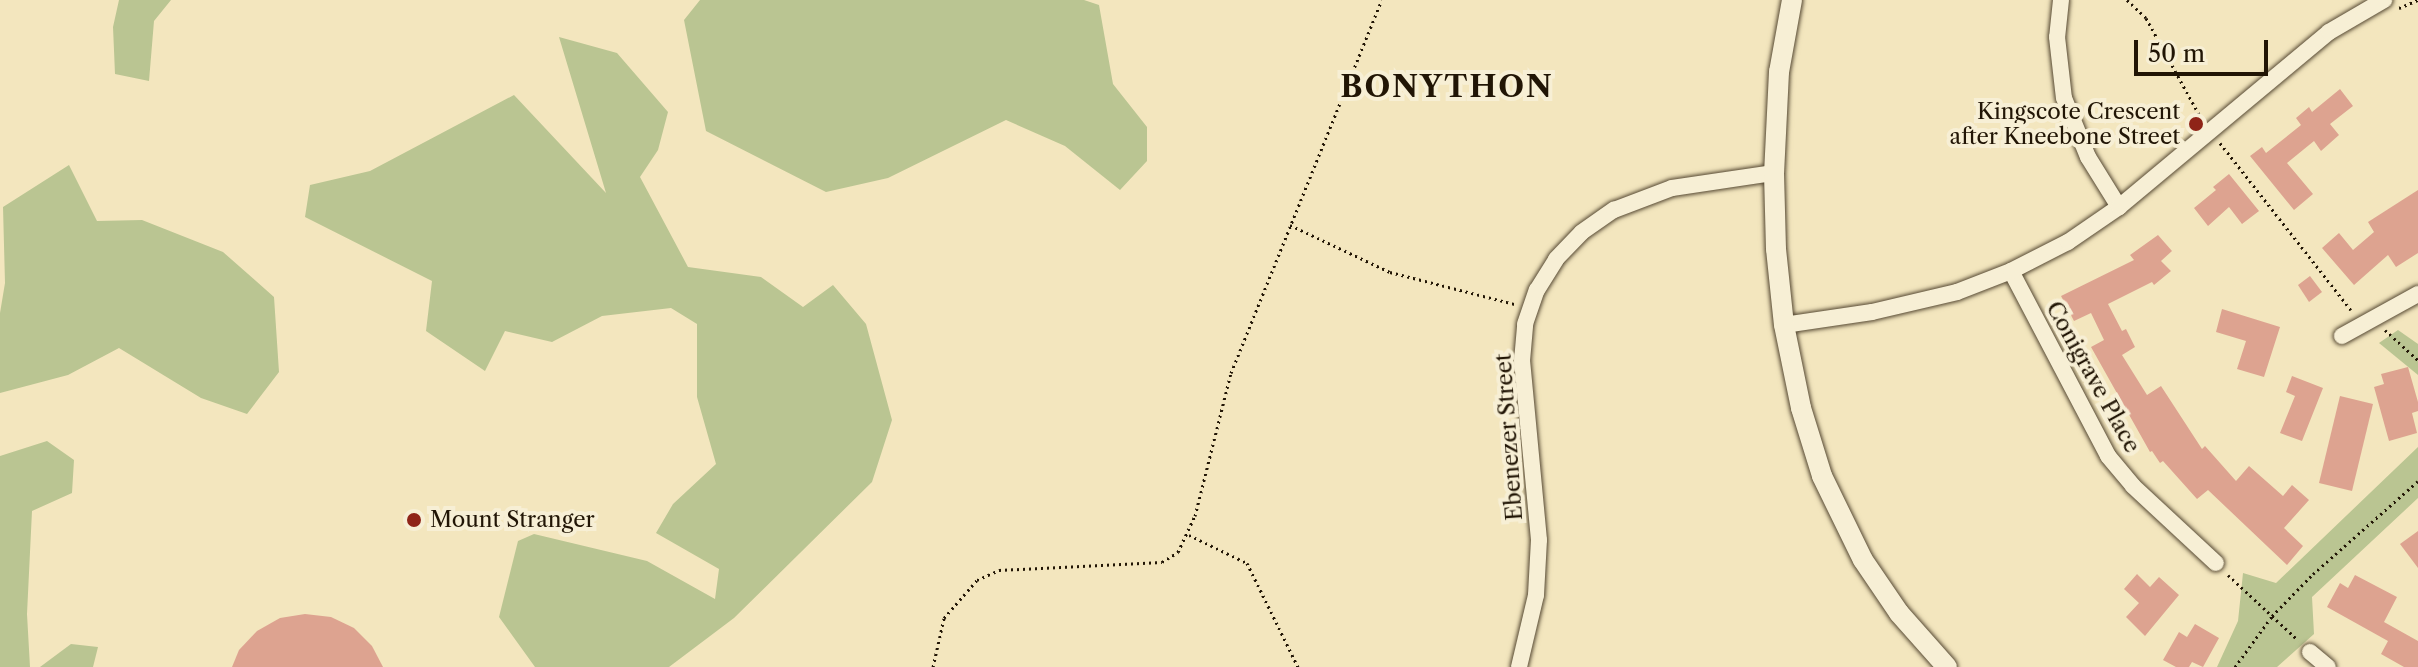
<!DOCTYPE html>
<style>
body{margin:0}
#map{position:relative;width:2418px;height:667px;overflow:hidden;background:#f3e6be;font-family:"Libre Caslon Text",serif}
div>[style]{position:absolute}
.green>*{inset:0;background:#bac592}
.building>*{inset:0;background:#dda390}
.path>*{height:3px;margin-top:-1.5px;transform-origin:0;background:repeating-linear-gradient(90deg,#211505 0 2px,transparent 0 6px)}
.roads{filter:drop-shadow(0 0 2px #564933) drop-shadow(0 0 2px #564933)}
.minor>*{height:16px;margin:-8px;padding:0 8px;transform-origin:8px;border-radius:8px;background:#f7efd5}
.tertiary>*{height:20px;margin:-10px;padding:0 10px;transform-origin:10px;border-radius:10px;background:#f7efd5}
.dots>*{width:22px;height:22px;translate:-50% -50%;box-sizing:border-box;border:4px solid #f7efd5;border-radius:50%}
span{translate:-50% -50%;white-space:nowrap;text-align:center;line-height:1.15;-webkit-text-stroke:8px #f7efd5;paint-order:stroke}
.poi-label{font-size:22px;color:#211505}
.right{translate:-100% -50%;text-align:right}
.left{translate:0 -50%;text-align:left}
.street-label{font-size:22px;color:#211505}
.district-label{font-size:30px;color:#211505;font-weight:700;letter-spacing:2px}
.scale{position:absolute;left:2134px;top:40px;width:134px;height:36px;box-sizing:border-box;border:4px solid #211505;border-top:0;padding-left:10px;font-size:24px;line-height:28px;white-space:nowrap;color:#211505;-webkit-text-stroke:6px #f7efd5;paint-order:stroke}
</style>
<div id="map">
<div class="green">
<div style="clip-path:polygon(119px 0,171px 0,154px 21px,149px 81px,115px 74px,113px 27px)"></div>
<div style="clip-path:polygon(700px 0,1084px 0,1099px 5px,1113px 84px,1147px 127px,1147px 161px,1120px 190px,1065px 146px,1006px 120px,888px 178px,826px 192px,706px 131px,684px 20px)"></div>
<div style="clip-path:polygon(559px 37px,617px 53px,668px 112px,658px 150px,640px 177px,688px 267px,761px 277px,803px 307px,833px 285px,866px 324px,892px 420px,872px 482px,734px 618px,669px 667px,535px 667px,499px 617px,518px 541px,534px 534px,647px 561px,715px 599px,719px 569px,656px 533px,673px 504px,716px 464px,697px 397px,697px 324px,671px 308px,602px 316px,552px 342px,505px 331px,485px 371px,426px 331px,432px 281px,305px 217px,310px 185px,370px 171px,514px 95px,606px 193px)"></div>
<div style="clip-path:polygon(69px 165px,97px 221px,142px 220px,223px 252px,274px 297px,279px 372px,247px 414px,201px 398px,119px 348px,68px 375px,0 393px,0 313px,5px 283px,3px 207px)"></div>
<div style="clip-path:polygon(2398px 330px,2418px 344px,2418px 375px,2379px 343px)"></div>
<div style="clip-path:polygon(47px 441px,74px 460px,72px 493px,32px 511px,27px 614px,30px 667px,0 667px,0 456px)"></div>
<div style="clip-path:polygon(2418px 447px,2418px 498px,2312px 597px,2314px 634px,2277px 667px,2217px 667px,2238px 621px,2243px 573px,2276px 583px)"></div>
<div style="clip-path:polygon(71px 644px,98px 647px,93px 667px,40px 667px)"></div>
</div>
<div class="building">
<div style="clip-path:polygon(2340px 89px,2353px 106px,2330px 124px,2339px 135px,2321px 151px,2314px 141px,2287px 163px,2313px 194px,2294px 210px,2250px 156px,2262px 147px,2266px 153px,2301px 125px,2296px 118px,2309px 107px,2312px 112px)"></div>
<div style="clip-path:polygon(2229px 174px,2259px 211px,2242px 224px,2229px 207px,2208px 226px,2194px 208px,2216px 190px,2213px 187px)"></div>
<div style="clip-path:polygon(2418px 190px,2418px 253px,2396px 267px,2388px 255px,2354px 285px,2322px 248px,2339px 233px,2353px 250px,2374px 232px,2368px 222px)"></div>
<div style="clip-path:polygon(2158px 235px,2172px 251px,2161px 261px,2171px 271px,2154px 285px,2152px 282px,2108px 304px,2122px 331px,2126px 329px,2135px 347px,2122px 355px,2147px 395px,2161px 386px,2202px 449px,2205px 446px,2236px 481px,2249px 466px,2283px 496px,2292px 485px,2309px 500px,2284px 528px,2303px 546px,2287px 565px,2208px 490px,2197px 499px,2163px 461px,2160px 463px,2152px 451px,2150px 452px,2091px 347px,2104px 340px,2091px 313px,2074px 321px,2061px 296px,2134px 260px,2130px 255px)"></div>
<div style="clip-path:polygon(2310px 276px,2322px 292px,2309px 302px,2298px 285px)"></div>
<div style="clip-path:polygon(2222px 309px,2280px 327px,2264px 377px,2237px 369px,2246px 341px,2216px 332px)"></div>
<div style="clip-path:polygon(2408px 367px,2418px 402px,2418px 411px,2412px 413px,2417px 433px,2389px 441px,2374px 387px,2384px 384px,2381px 374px)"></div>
<div style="clip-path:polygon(2292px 376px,2323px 388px,2302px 441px,2280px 433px,2295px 396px,2286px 392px)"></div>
<div style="clip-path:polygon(2340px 396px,2373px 404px,2352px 491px,2319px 483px)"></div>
<div style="clip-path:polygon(2418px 531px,2418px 568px,2400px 544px)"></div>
<div style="clip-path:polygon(2137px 574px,2150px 587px,2159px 577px,2179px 595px,2145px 636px,2126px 617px,2139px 603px,2124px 589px)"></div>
<div style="clip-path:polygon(2355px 575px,2397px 597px,2384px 622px,2418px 641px,2418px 667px,2404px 667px,2381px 654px,2388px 641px,2327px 607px,2340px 583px,2348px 588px)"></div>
<div style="clip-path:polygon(305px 614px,331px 617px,354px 628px,372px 646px,383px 667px,232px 667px,239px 650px,257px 631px,280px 618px)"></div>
<div style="clip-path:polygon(2195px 624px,2219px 638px,2203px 667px,2192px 662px,2189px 667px,2176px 667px,2163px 660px,2179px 632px,2187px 637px)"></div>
</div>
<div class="path">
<div style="left:2127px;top:0;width:26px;rotate:43deg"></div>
<div style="left:2146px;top:18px;width:114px;rotate:61.2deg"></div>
<div style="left:2399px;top:8px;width:21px;rotate:-23deg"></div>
<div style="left:2220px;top:143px;width:212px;rotate:51.9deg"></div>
<div style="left:1290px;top:225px;width:110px;rotate:25.2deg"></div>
<div style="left:1390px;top:272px;width:129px;rotate:14.4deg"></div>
<div style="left:2385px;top:330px;width:45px;rotate:42.3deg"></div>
<div style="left:1189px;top:535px;width:64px;rotate:25.8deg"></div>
<div style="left:1247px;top:563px;width:116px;rotate:63.9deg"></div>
<div style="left:2228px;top:575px;width:96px;rotate:42.9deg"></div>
<div style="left:933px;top:667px;width:50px;rotate:-77.3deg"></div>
<div style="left:944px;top:618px;width:50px;rotate:-49deg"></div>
<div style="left:977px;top:580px;width:24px;rotate:-24deg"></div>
<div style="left:999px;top:570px;width:163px;rotate:-2.8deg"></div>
<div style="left:1162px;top:562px;width:19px;rotate:-32deg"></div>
<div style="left:1178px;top:552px;width:40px;rotate:-65deg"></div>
<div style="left:1195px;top:516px;width:147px;rotate:-75.9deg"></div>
<div style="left:1231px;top:373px;width:402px;rotate:-68deg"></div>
<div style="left:2235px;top:667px;width:63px;rotate:-54deg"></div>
<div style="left:2272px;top:616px;width:59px;rotate:-45.7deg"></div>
<div style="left:2313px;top:574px;width:140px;rotate:-41.5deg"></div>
</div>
<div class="roads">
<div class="minor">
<div style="left:2061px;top:0;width:37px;rotate:96deg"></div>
<div style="left:2057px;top:37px;width:61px;rotate:83.5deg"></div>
<div style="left:2064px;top:98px;width:64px;rotate:67.9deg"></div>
<div style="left:2088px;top:157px;width:59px;rotate:58.2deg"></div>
<div style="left:2011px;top:271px;width:209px;rotate:62.3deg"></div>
<div style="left:2108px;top:456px;width:39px;rotate:50deg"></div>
<div style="left:2133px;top:486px;width:113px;rotate:42.9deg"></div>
<div style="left:1784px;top:325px;width:89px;rotate:-8.4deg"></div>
<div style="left:1872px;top:312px;width:87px;rotate:-13.2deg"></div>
<div style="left:1957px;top:292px;width:58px;rotate:-21.3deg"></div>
<div style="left:2011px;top:271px;width:64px;rotate:-27deg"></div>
<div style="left:2068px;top:242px;width:62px;rotate:-34.5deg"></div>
<div style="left:2119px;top:207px;width:273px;rotate:-39.8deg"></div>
<div style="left:2329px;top:32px;width:64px;rotate:-30.2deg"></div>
<div style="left:2342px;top:336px;width:87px;rotate:-28.9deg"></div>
<div style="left:2310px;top:652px;width:23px;rotate:40deg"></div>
<div style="left:1519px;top:667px;width:74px;rotate:-76.7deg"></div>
<div style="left:1536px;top:595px;width:55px;rotate:-86.9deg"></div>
<div style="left:1539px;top:540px;width:180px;rotate:-95.4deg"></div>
<div style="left:1522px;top:361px;width:37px;rotate:-85deg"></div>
<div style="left:1525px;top:324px;width:36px;rotate:-71deg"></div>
<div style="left:1537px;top:290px;width:36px;rotate:-58deg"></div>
<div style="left:1556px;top:259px;width:37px;rotate:-46deg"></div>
<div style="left:1582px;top:232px;width:39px;rotate:-35deg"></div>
<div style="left:1614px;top:210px;width:62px;rotate:-20.8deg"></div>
<div style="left:1672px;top:188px;width:103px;rotate:-8.4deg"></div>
</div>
<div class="tertiary">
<div style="left:1792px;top:0;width:73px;rotate:100.2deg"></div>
<div style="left:1779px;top:72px;width:101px;rotate:92.8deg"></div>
<div style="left:1774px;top:173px;width:76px;rotate:88.5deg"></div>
<div style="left:1776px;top:249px;width:76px;rotate:84deg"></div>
<div style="left:1784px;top:325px;width:85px;rotate:78.4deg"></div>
<div style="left:1801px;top:408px;width:71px;rotate:72.8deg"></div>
<div style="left:1822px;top:476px;width:93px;rotate:64deg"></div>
<div style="left:1863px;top:560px;width:64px;rotate:55.8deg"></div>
<div style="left:1899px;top:613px;width:72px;rotate:48.4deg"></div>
</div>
</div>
<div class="dots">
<div style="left:2196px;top:124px;background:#8f2418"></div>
<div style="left:414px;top:520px;background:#8f2418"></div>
</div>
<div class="poi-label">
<span class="right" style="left:2180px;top:124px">Kingscote Crescent<br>after Kneebone Street</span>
<span class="left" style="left:430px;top:520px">Mount Stranger</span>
</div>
<div class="street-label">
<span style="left:2093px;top:377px;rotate:61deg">Conigrave Place</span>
<span style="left:1509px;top:437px;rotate:-94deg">Ebenezer Street</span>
</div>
<div class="district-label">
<span style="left:1447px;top:87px">BONYTHON</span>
</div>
<div class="scale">50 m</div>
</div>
